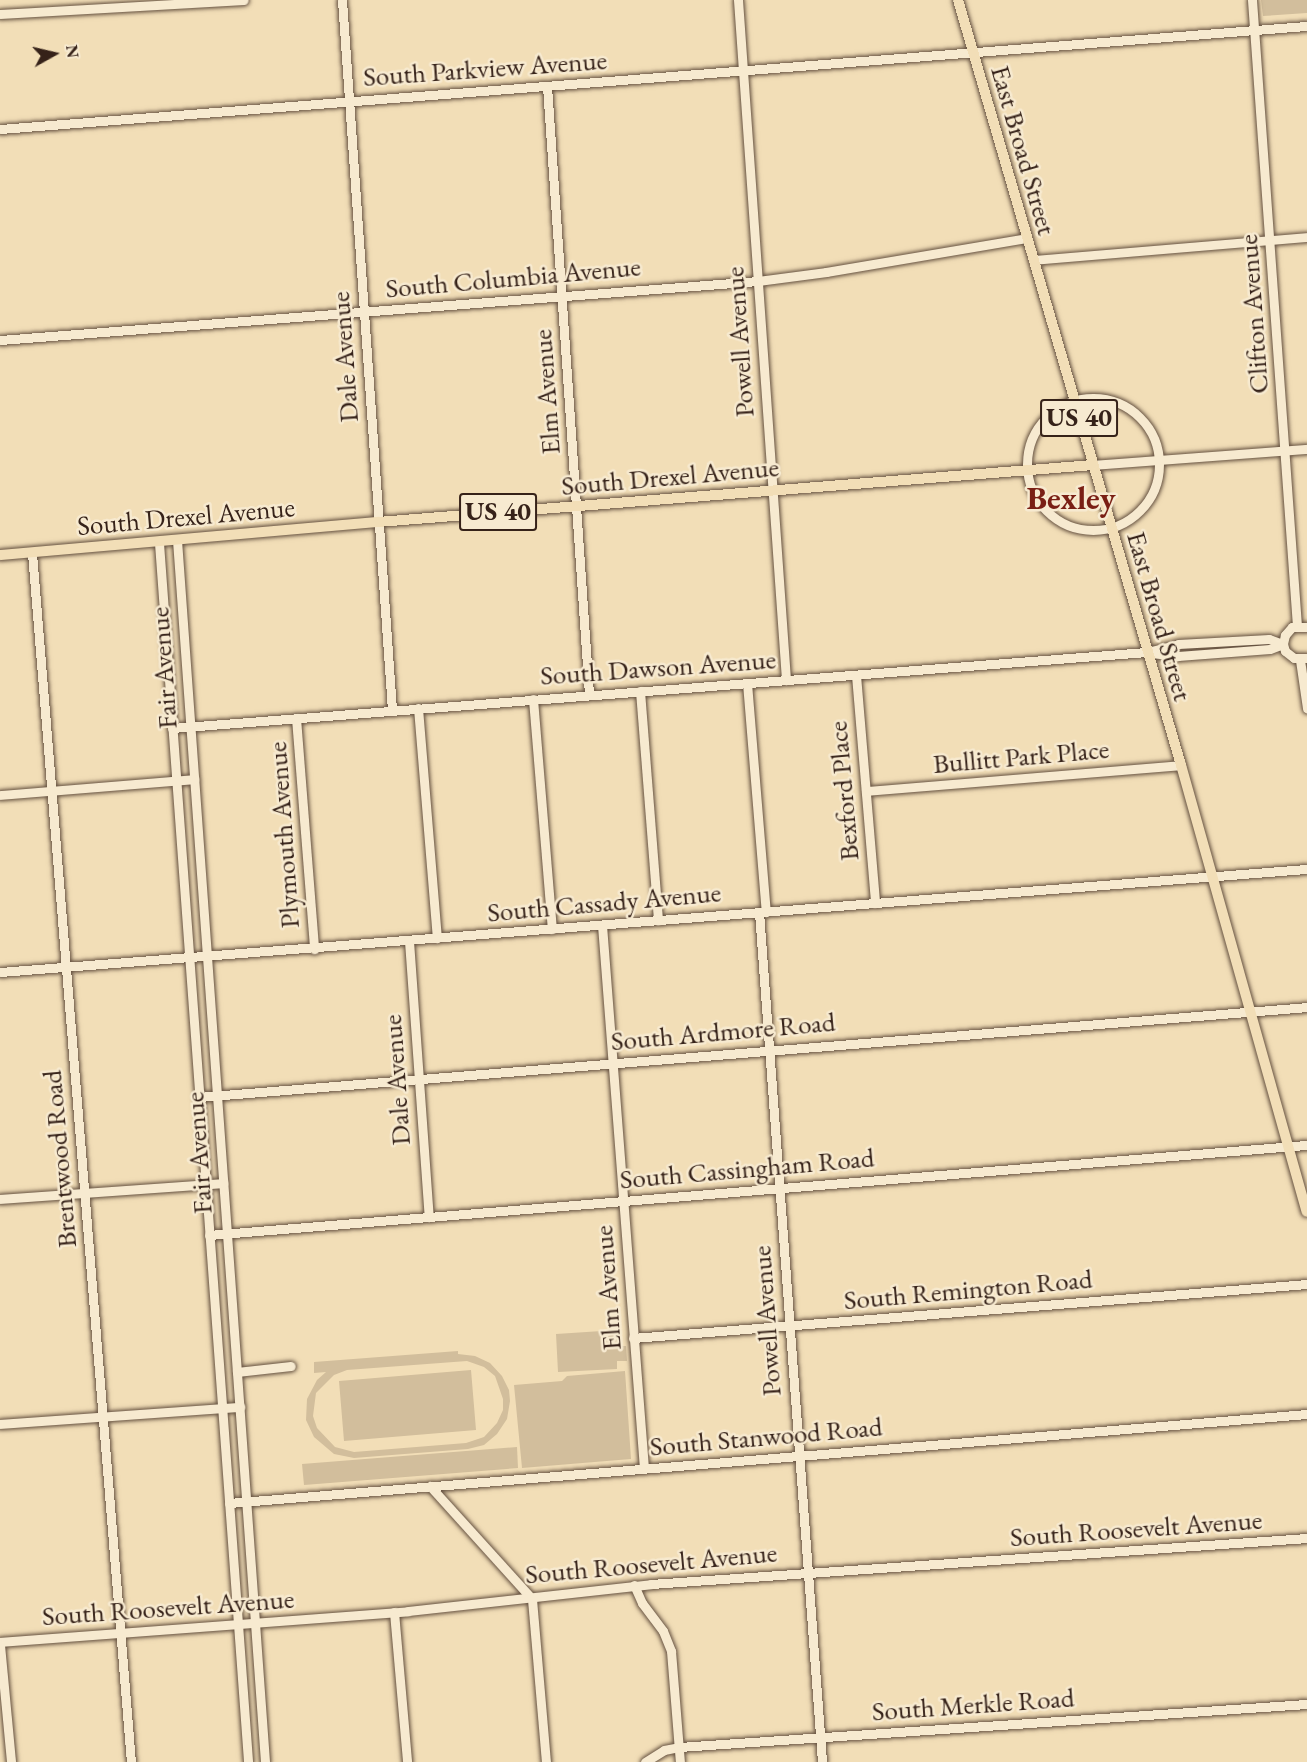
<!DOCTYPE html>
<style>
body{margin:0}
#map{position:relative;width:1307px;height:1762px;overflow:hidden;background:#f2deb7;font-family:"EB Garamond",serif}
div>[style]{position:absolute}
.green>*{inset:0;background:#d2be9c}
.roads{filter:drop-shadow(0 0 2px #655140) drop-shadow(0 0 2px #655140)}
.minor>*{height:9px;margin:-4.5px;padding:0 4.5px;transform-origin:4.5px;border-radius:4.5px;background:#f7ead0}
.minor>.ring{margin:-4.5px;padding:0;box-sizing:content-box;background:none;border:9px solid #f7ead0;border-radius:50%}
.major>*{height:10px;margin:-5px;padding:0 5px;transform-origin:5px;border-radius:5px;background:#f2deb7}
span{translate:-50% -50%;white-space:nowrap;text-align:center;line-height:1.15;-webkit-text-stroke:5px #f7ead0;paint-order:stroke}
.shield-label span{padding:2px 4px;background:#f7ead0;border:2px solid;border-radius:4px;-webkit-text-stroke-width:0}
.shield-label{font-size:26px;color:#362219;font-weight:700}
.street-label{font-size:27px;color:#362219}
.district-label{font-size:33px;color:#7a1f14;font-weight:700}
.north{position:absolute;left:24px;top:24px;width:60px;height:60px;-webkit-text-stroke:4px #f7ead0;paint-order:stroke;rotate:82deg;font-size:16px;font-weight:700;line-height:24px;text-align:center;color:#362219}
.north::after{content:'';display:block;margin:auto;width:21px;height:27px;background:#362219;clip-path:polygon(50% 0,100% 100%,50% 72%,0 100%)}
</style>
<div id="map">
<div class="green">
<div style="clip-path:polygon(1261px 0,1307px 0,1307px 13px,1263px 16px)"></div>
<div style="clip-path:polygon(617px 1330px,618px 1346px,626px 1346px,627px 1361px,617px 1361px,617px 1369px,558px 1372px,556px 1334px)"></div>
<div style="clip-path:polygon(evenodd,458px 1351px,458px 1354px,475px 1356px,490px 1363px,502px 1376px,509px 1390px,510px 1401px,507px 1419px,497px 1434px,484px 1445px,468px 1449px,354px 1458px,334px 1454px,314px 1437px,306px 1420px,307px 1399px,317px 1380px,326px 1372px,314px 1373px,314px 1362px,458px 1351px,467px 1361px,484px 1367px,495px 1376px,503px 1399px,503px 1410px,497px 1423px,484px 1437px,466px 1443px,354px 1452px,335px 1447px,317px 1428px,313px 1416px,316px 1393px,334px 1375px,347px 1370px,467px 1361px)"></div>
<div style="clip-path:polygon(471px 1370px,476px 1430px,344px 1441px,339px 1381px)"></div>
<div style="clip-path:polygon(625px 1371px,631px 1459px,522px 1468px,514px 1385px,562px 1381px,567px 1376px)"></div>
<div style="clip-path:polygon(517px 1447px,518px 1468px,304px 1485px,302px 1464px)"></div>
</div>
<div class="roads">
<div class="minor">
<div style="left:342px;top:0;width:712px;rotate:85.97deg"></div>
<div style="left:738px;top:0;width:682px;rotate:85.96deg"></div>
<div style="left:1252px;top:0;width:628px;rotate:85.89deg"></div>
<div style="left:0;top:14px;width:244px;rotate:-3.3deg"></div>
<div style="left:547px;top:86px;width:610px;rotate:86.05deg"></div>
<div style="left:0;top:129px;width:1311px;rotate:-4.51deg"></div>
<div style="left:1033px;top:260px;width:275px;rotate:-4.8deg"></div>
<div style="left:0;top:340px;width:760px;rotate:-4.45deg"></div>
<div style="left:758px;top:281px;width:69px;rotate:-7.5deg"></div>
<div style="left:826px;top:272px;width:203px;rotate:-9.6deg"></div>
<div class="ring" style="left:1027px;top:398px;width:123px;height:123px"></div>
<div style="left:1093px;top:465px;width:215px;rotate:-4.3deg"></div>
<div style="left:177px;top:540px;width:1225px;rotate:85.88deg"></div>
<div style="left:159px;top:543px;width:1222px;rotate:85.82deg"></div>
<div style="left:32px;top:553px;width:1213px;rotate:85.32deg"></div>
<div style="left:1307px;top:627px;width:15px;rotate:180deg"></div>
<div style="left:1292px;top:627px;width:11px;rotate:131deg"></div>
<div style="left:1285px;top:635px;width:9px;rotate:103deg"></div>
<div style="left:1283px;top:644px;width:7px;rotate:74deg"></div>
<div style="left:1285px;top:651px;width:11px;rotate:38deg"></div>
<div style="left:1294px;top:658px;width:13px"></div>
<div style="left:1152px;top:653px;width:26px;rotate:7deg"></div>
<div style="left:1178px;top:656px;width:92px;rotate:-4.4deg"></div>
<div style="left:1270px;top:649px;width:14px;rotate:-21deg"></div>
<div style="left:1300px;top:660px;width:49px;rotate:81.7deg"></div>
<div style="left:856px;top:675px;width:229px;rotate:85.2deg"></div>
<div style="left:747px;top:683px;width:230px;rotate:85.3deg"></div>
<div style="left:640px;top:691px;width:230px;rotate:85.5deg"></div>
<div style="left:533px;top:699px;width:231px;rotate:85.3deg"></div>
<div style="left:418px;top:708px;width:231px;rotate:85.3deg"></div>
<div style="left:296px;top:718px;width:232px;rotate:85.5deg"></div>
<div style="left:172px;top:728px;width:978px;rotate:-4.46deg"></div>
<div style="left:1147px;top:652px;width:32px;rotate:-14deg"></div>
<div style="left:1178px;top:644px;width:91px;rotate:-3.1deg"></div>
<div style="left:1269px;top:639px;width:15px;rotate:20deg"></div>
<div style="left:866px;top:791px;width:316px;rotate:-4.7deg"></div>
<div style="left:0;top:795px;width:195px;rotate:-4.7deg"></div>
<div style="left:759px;top:912px;width:852px;rotate:85.76deg"></div>
<div style="left:602px;top:925px;width:545px;rotate:85.58deg"></div>
<div style="left:409px;top:941px;width:277px;rotate:85.9deg"></div>
<div style="left:0;top:972px;width:1311px;rotate:-4.51deg"></div>
<div style="left:199px;top:1097px;width:1112px;rotate:-4.64deg"></div>
<div style="left:0;top:1199px;width:224px;rotate:-4.1deg"></div>
<div style="left:209px;top:1235px;width:1102px;rotate:-4.69deg"></div>
<div style="left:633px;top:1338px;width:676px;rotate:-4.58deg"></div>
<div style="left:237px;top:1372px;width:54px;rotate:-6.3deg"></div>
<div style="left:0;top:1424px;width:241px;rotate:-4.1deg"></div>
<div style="left:430px;top:1486px;width:152px;rotate:47.9deg"></div>
<div style="left:532px;top:1599px;width:164px;rotate:85.1deg"></div>
<div style="left:229px;top:1503px;width:1082px;rotate:-4.72deg"></div>
<div style="left:634px;top:1585px;width:20px;rotate:66deg"></div>
<div style="left:642px;top:1603px;width:35px;rotate:53deg"></div>
<div style="left:663px;top:1631px;width:22px;rotate:68deg"></div>
<div style="left:671px;top:1651px;width:111px;rotate:85.4deg"></div>
<div style="left:394px;top:1612px;width:151px;rotate:85deg"></div>
<div style="left:0;top:1642px;width:409px;rotate:-4.3deg"></div>
<div style="left:408px;top:1611px;width:244px;rotate:-6.3deg"></div>
<div style="left:651px;top:1584px;width:658px;rotate:-4.01deg"></div>
<div style="left:0;top:1645px;width:118px;rotate:84.6deg"></div>
<div style="left:645px;top:1762px;width:22px;rotate:-32deg"></div>
<div style="left:664px;top:1750px;width:15px;rotate:-11deg"></div>
<div style="left:679px;top:1747px;width:629px;rotate:-3.92deg"></div>
</div>
<div class="major">
<div style="left:958px;top:0;width:797px;rotate:73.75deg"></div>
<div style="left:1181px;top:765px;width:464px;rotate:74.3deg"></div>
<div style="left:0;top:555px;width:379px;rotate:-5deg"></div>
<div style="left:378px;top:522px;width:717px;rotate:-4.56deg"></div>
</div>
</div>
<div class="shield-label">
<span style="left:1079px;top:418px">US 40</span>
<span style="left:498px;top:512px">US 40</span>
</div>
<div class="street-label">
<span style="left:485px;top:68px;rotate:-4deg">South Parkview Avenue</span>
<span style="left:1024px;top:150px;rotate:74deg">East Broad Street</span>
<span style="left:513px;top:277px;rotate:-5deg">South Columbia Avenue</span>
<span style="left:1253px;top:314px;rotate:-94deg">Clifton Avenue</span>
<span style="left:739px;top:342px;rotate:-94deg">Powell Avenue</span>
<span style="left:344px;top:357px;rotate:-94deg">Dale Avenue</span>
<span style="left:546px;top:392px;rotate:-94deg">Elm Avenue</span>
<span style="left:670px;top:476px;rotate:-5deg">South Drexel Avenue</span>
<span style="left:186px;top:516px;rotate:-5deg">South Drexel Avenue</span>
<span style="left:1160px;top:616px;rotate:74deg">East Broad Street</span>
<span style="left:658px;top:667px;rotate:-4deg">South Dawson Avenue</span>
<span style="left:163px;top:668px;rotate:-94deg">Fair Avenue</span>
<span style="left:1021px;top:756px;rotate:-5deg">Bullitt Park Place</span>
<span style="left:843px;top:791px;rotate:-95deg">Bexford Place</span>
<span style="left:283px;top:835px;rotate:-94deg">Plymouth Avenue</span>
<span style="left:604px;top:902px;rotate:-5deg">South Cassady Avenue</span>
<span style="left:723px;top:1031px;rotate:-5deg">South Ardmore Road</span>
<span style="left:396px;top:1080px;rotate:-94deg">Dale Avenue</span>
<span style="left:198px;top:1153px;rotate:-94deg">Fair Avenue</span>
<span style="left:59px;top:1159px;rotate:-95deg">Brentwood Road</span>
<span style="left:747px;top:1168px;rotate:-5deg">South Cassingham Road</span>
<span style="left:607px;top:1288px;rotate:-94deg">Elm Avenue</span>
<span style="left:968px;top:1289px;rotate:-5deg">South Remington Road</span>
<span style="left:766px;top:1321px;rotate:-94deg">Powell Avenue</span>
<span style="left:766px;top:1436px;rotate:-5deg">South Stanwood Road</span>
<span style="left:1136px;top:1528px;rotate:-4deg">South Roosevelt Avenue</span>
<span style="left:651px;top:1563px;rotate:-5deg">South Roosevelt Avenue</span>
<span style="left:168px;top:1607px;rotate:-4deg">South Roosevelt Avenue</span>
<span style="left:973px;top:1704px;rotate:-4deg">South Merkle Road</span>
</div>
<div class="district-label">
<span style="left:1071px;top:498px">Bexley</span>
</div>
<div class="north">N</div>
</div>
